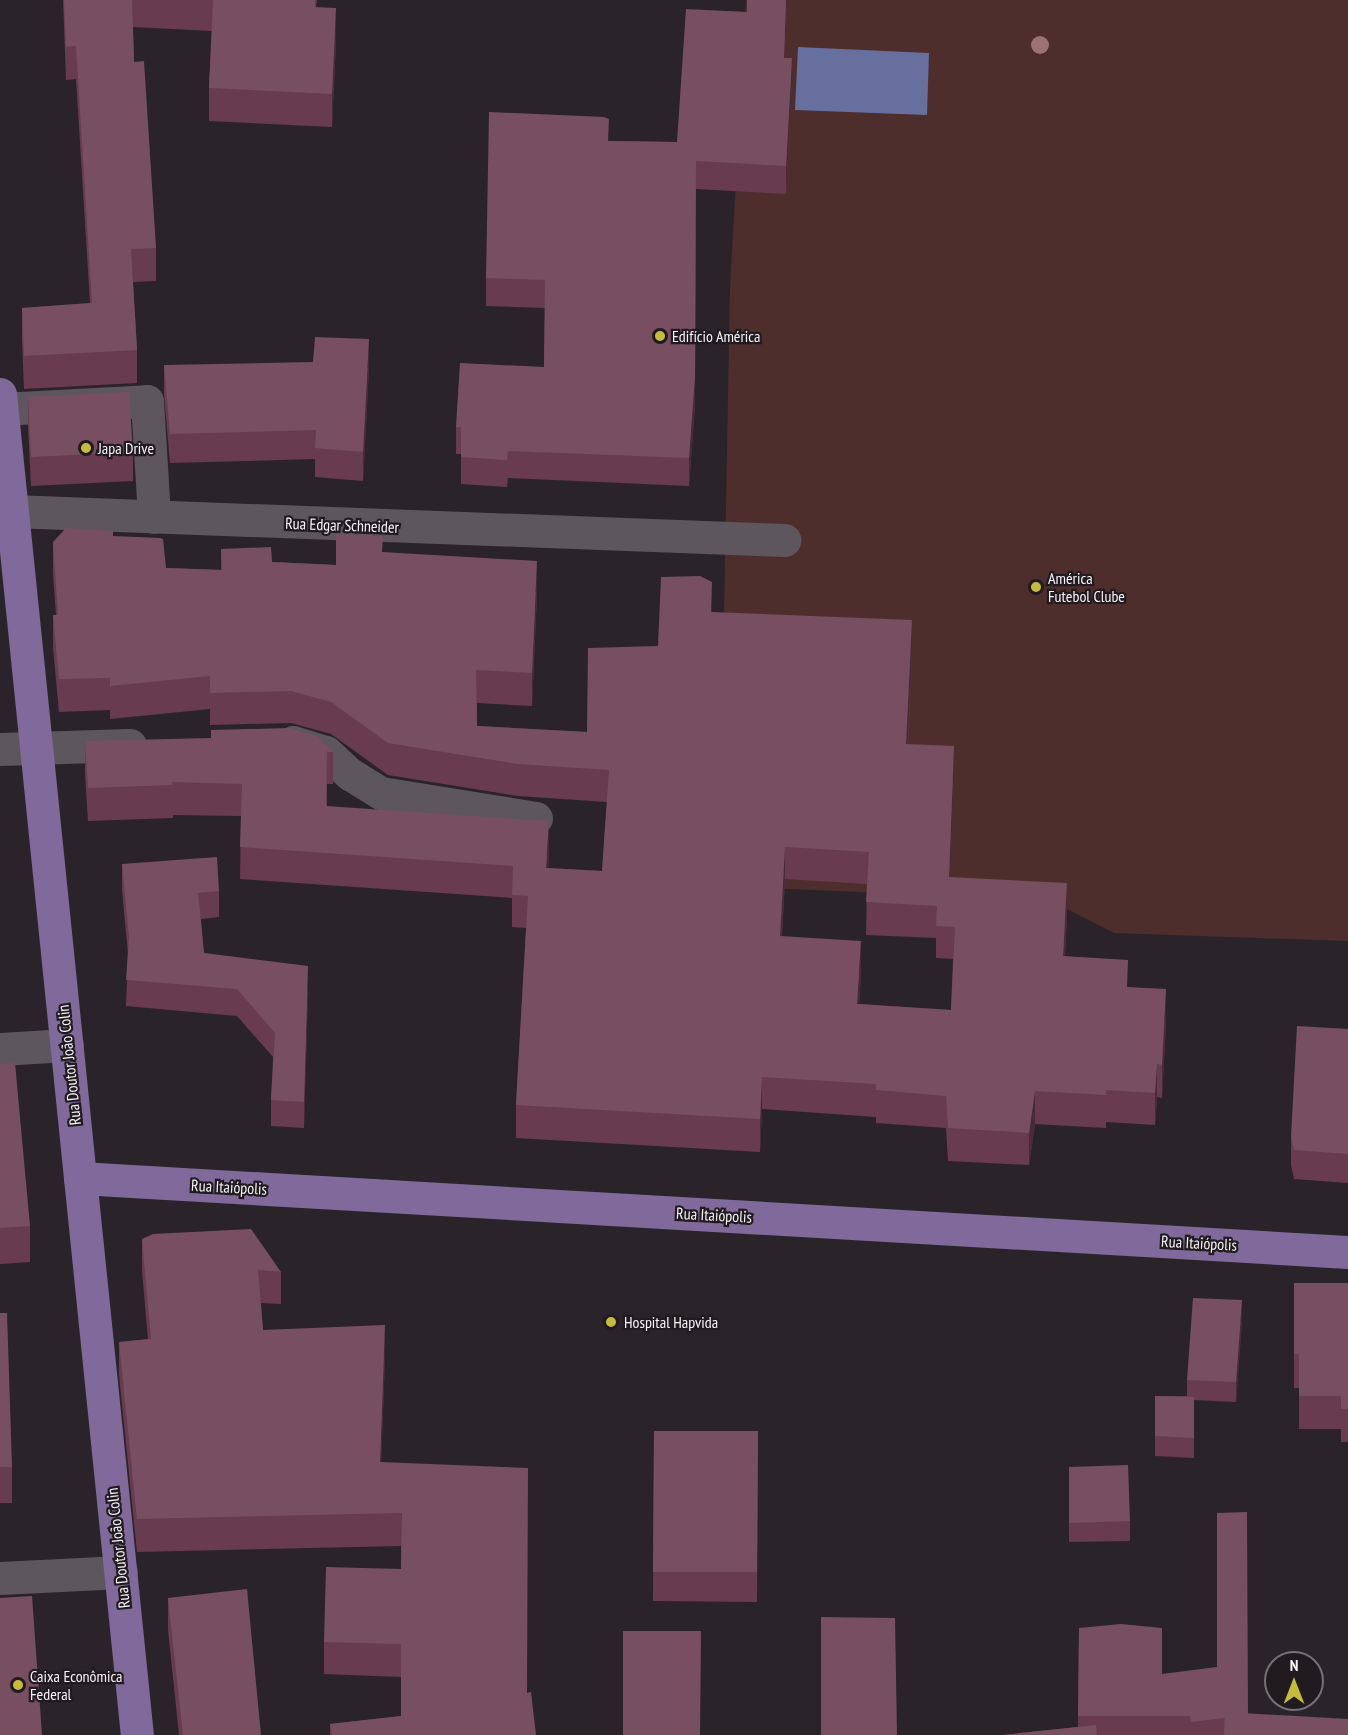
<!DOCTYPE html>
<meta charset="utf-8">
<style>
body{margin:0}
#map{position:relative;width:1348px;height:1735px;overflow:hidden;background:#2a242a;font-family:"PT Sans Narrow",sans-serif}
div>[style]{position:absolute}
.green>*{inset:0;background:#4d2e2c}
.water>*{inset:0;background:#666f9e}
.minor>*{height:33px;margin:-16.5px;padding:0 16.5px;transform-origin:16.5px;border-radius:16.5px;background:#5d575d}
.major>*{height:33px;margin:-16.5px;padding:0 16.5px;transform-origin:16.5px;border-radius:16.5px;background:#806a9b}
.trees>*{width:18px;height:18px;margin:-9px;border-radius:50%;background:#9c7373}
.wall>*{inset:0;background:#683c4e}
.shaded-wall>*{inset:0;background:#492a38}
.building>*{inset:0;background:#774f60}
.dots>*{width:16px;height:16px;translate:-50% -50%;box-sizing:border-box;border:3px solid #211b20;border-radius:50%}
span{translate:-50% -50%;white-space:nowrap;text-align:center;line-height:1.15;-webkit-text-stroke:4.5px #211b20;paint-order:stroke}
.poi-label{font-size:16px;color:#f7f3f6}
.left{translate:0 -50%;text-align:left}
.street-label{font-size:16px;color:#f7f3f6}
.north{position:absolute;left:1264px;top:1651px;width:60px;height:60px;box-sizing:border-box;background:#211b20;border:2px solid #777176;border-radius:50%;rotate:0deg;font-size:16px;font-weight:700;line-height:24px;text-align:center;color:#f7f3f6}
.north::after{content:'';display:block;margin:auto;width:21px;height:27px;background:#c6bc3c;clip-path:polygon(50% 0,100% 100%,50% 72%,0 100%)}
</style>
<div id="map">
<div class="green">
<div style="clip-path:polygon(746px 0,1348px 0,1348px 941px,1114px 933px,1050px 900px,719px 886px,730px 289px)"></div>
</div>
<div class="water">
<div style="clip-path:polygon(798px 47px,929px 53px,927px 115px,795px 110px)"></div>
</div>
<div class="minor">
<div style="left:1px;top:409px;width:146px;rotate:-3.1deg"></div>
<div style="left:147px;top:401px;width:116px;rotate:86.5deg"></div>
<div style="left:12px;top:511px;width:773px;rotate:2.15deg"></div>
<div style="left:293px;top:742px;width:34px;rotate:17deg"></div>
<div style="left:326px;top:752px;width:33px;rotate:43deg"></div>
<div style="left:350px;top:774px;width:36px;rotate:32deg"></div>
<div style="left:381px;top:793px;width:157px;rotate:9.2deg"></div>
<div style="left:0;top:749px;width:130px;rotate:-1.8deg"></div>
<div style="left:0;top:1049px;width:67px;rotate:-3.4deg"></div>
<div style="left:0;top:1578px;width:121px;rotate:-2.8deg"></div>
</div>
<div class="major">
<div style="left:0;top:394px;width:1348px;rotate:84.17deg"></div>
<div style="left:80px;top:1178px;width:1270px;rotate:3.34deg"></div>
</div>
<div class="trees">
<div style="left:1040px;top:45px"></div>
</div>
<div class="wall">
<div style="clip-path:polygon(63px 0,317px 0,316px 7px,336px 41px,332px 127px,209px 121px,209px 88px,212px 31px,133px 27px,134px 62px,156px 248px,156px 281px,133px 282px,137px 350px,137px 383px,24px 389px,22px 341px,22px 308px,90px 303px,76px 79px,66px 80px)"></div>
<div style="clip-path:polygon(747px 0,787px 0,785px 58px,792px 85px,786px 194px,696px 189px,695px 405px,689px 486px,508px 478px,507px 487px,461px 484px,461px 454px,456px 454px,456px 427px,544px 367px,545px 308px,486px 306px,486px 278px,609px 141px,677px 142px,747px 12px)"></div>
<div style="clip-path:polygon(164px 365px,369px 368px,363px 481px,315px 477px,315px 459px,170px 463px,164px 394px)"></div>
<div style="clip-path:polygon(28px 397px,133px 452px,133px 481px,31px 486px,28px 426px)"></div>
<div style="clip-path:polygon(evenodd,113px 536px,166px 568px,221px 570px,221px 549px,272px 562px,336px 565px,383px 552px,537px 593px,532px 706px,477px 703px,477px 726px,587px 732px,658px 646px,712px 612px,912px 653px,908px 744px,954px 779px,950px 877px,1067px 915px,1065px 956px,1128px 987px,1166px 1022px,1162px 1098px,1157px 1097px,1155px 1125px,1106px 1122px,1106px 1128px,1035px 1124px,1029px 1165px,948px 1161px,946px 1128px,876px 1123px,876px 1117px,762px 1109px,760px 1152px,516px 1138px,516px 1105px,526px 928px,512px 927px,512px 898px,240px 879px,241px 816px,173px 815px,173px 818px,88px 821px,85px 774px,85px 741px,333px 752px,333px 784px,327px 784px,327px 806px,549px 853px,548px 868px,602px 871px,607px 802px,518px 796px,388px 775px,331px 734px,291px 723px,210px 725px,210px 709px,110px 719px,110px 710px,59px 712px,53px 648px,53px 615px,56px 615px,53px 574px,53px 542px,113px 536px,785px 879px,867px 884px,866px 935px,936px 938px,936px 958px,953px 959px,951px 1010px,859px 1004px,861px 974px,782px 936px,785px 879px)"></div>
<div style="clip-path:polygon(122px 864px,219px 891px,219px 917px,201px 919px,204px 953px,308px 992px,304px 1128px,271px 1126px,271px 1100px,273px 1057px,237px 1016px,126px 1006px,128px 954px,122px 890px)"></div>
<div style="clip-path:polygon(1348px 1029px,1348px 1183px,1294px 1179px,1291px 1165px,1291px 1136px)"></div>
<div style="clip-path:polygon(0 1064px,30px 1226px,30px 1262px,0 1264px)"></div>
<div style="clip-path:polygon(142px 1239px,281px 1272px,281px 1304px,261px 1303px,263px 1330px,385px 1357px,381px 1462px,527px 1693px,536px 1735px,330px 1735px,330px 1724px,401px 1716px,401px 1677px,324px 1674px,324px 1642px,401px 1569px,401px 1546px,137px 1552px,119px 1375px,119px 1342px,148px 1339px,142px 1271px)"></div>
<div style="clip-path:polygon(1294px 1283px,1348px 1283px,1348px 1442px,1341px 1442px,1341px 1429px,1299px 1429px,1299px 1388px,1294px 1388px)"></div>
<div style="clip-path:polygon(0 1313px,12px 1467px,12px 1503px,0 1503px)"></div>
<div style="clip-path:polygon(1242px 1320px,1236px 1402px,1194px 1400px,1194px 1458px,1155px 1456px,1155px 1396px,1187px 1396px,1187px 1380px)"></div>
<div style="clip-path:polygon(654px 1431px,758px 1431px,757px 1602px,653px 1601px)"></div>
<div style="clip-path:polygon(1069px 1467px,1130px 1521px,1130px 1541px,1069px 1542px)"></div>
<div style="clip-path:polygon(168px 1598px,261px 1735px,179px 1735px,168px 1630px)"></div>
<div style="clip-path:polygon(1079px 1628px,1162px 1674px,1248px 1714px,1348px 1735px,1003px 1735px,1078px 1727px)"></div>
</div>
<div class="shaded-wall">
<div style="clip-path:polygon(786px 0,787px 0,784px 85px,784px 58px)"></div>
<div style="clip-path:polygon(336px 8px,336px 41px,332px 127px,332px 94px)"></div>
<div style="clip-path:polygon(792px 58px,792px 85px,786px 194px,786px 166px)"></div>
<div style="clip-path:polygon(696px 161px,695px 405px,689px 486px,689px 458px)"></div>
<div style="clip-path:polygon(369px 339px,369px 368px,363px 481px,363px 452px)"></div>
<div style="clip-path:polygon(537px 561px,537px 593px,532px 706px,532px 673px)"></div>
<div style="clip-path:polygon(712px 582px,712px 615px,711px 612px)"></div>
<div style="clip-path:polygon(912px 620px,912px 653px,906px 777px,906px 744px)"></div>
<div style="clip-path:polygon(954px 746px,954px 779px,949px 909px,949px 877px)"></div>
<div style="clip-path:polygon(549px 821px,549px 853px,546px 900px,546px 868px)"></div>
<div style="clip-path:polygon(785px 847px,785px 879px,780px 969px,780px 936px)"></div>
<div style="clip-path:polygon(1067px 883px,1067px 915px,1063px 988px,1063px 956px)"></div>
<div style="clip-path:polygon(861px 941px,861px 974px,857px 1036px,857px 1004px)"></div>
<div style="clip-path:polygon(308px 966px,308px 992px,304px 1128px,304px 1102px)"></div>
<div style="clip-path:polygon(1166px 989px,1166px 1022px,1162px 1098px,1162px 1065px)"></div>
<div style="clip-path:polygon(1157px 1064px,1157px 1097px,1155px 1125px,1155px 1093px)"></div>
<div style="clip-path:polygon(762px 1077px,762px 1109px,760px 1152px,760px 1119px)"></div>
<div style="clip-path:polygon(1035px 1091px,1035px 1124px,1029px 1165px,1029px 1133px)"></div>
<div style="clip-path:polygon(1242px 1300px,1242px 1320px,1236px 1402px,1236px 1382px)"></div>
<div style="clip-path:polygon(385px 1325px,385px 1357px,380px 1495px,380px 1462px)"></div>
</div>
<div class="building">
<div style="clip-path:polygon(64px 0,132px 0,134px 62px,144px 61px,156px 248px,131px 249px,137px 350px,24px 356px,22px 308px,92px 303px,76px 46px,66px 47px)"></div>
<div style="clip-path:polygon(213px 0,315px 0,315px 7px,336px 8px,332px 94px,209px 88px)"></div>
<div style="clip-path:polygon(747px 0,786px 0,784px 58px,792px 58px,786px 166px,696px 161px,695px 377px,689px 458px,508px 451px,507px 460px,461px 457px,461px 427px,456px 427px,460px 363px,544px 367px,545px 280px,486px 278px,489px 112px,604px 117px,609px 119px,608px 141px,677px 142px,686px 9px,747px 12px)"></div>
<div style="clip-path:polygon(315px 337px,369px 339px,363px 452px,315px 448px,316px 430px,170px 434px,164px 365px,313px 362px)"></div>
<div style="clip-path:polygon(129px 392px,133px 452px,31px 457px,28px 397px)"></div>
<div style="clip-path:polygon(evenodd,66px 528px,113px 531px,113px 536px,160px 538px,163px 539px,166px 568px,222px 570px,221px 549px,271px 547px,272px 562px,336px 565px,336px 534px,383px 536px,382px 552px,537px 561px,532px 673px,476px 670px,477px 726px,587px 732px,588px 648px,658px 646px,661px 577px,700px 576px,712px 582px,711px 612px,912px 620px,906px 744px,954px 746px,949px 877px,1067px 883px,1063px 956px,1128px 960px,1127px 987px,1166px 989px,1162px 1065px,1157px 1064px,1155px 1093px,1106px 1090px,1106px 1095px,1035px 1091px,1029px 1133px,948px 1128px,946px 1096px,876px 1090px,876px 1084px,762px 1077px,760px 1119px,516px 1105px,528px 896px,512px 895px,513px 866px,240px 847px,242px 784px,172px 782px,173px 785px,88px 788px,85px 741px,211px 738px,211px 730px,289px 728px,317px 736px,333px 752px,327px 751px,326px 806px,549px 821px,546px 868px,602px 871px,609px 770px,518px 764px,388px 743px,331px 702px,291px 691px,210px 693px,210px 676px,110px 686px,110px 678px,59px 679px,53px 615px,58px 615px,53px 542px,66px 528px,785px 847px,869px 852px,866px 902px,937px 906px,936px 926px,955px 927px,951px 1010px,857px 1004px,861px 941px,780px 936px,785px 847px)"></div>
<div style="clip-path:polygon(217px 857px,219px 891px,198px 893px,204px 953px,308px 966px,304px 1102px,271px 1100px,275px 1033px,237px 989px,126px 980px,129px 937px,122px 864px)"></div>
<div style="clip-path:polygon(1297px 1026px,1348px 1029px,1348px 1154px,1294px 1150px,1291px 1136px)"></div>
<div style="clip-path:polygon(15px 1063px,30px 1226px,0 1228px,0 1064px)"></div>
<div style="clip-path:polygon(251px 1229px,281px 1272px,258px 1270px,263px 1330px,385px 1325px,380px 1462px,528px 1468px,527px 1693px,531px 1692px,536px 1735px,332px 1735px,330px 1724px,401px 1716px,401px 1644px,324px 1642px,326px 1567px,401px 1569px,402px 1513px,137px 1519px,119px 1342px,151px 1339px,142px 1239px,153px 1234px)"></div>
<div style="clip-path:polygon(1294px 1283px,1348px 1283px,1348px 1409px,1341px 1409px,1341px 1396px,1299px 1396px,1299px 1354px,1294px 1354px)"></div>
<div style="clip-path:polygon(1193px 1298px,1242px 1300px,1236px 1382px,1187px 1380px)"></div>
<div style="clip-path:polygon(0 1313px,7px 1313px,12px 1467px,0 1467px)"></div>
<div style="clip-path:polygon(1155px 1396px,1194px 1397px,1194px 1438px,1155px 1436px)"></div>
<div style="clip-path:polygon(654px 1431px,758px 1431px,757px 1572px,653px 1572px)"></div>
<div style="clip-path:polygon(1128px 1465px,1130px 1521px,1069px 1523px,1069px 1467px)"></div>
<div style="clip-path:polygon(1247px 1512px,1248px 1714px,1225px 1712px,1225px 1718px,1191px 1722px,1190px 1716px,1078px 1716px,1079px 1628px,1121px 1624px,1162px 1628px,1162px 1674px,1217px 1667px,1217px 1513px)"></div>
<div style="clip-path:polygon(247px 1589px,261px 1735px,183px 1735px,168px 1598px)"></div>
<div style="clip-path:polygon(32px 1596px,42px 1735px,0 1735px,0 1598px)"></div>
<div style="clip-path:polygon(821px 1617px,895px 1618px,897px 1735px,821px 1735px)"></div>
<div style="clip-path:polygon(623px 1631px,701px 1631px,700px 1735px,623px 1735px)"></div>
<div style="clip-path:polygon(1225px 1712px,1348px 1719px,1348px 1735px,1224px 1735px)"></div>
<div style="clip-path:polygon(1096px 1725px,1097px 1735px,1003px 1735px)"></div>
</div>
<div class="dots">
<div style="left:660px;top:336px;background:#c6bc3c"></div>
<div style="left:86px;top:448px;background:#c6bc3c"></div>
<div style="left:1036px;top:587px;background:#c6bc3c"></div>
<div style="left:611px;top:1322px;background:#c6bc3c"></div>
<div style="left:18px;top:1685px;background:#c6bc3c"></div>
</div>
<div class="poi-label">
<span class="left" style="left:672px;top:336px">Edifício América</span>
<span class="left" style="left:98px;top:448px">Japa Drive</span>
<span class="left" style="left:1048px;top:587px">América<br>Futebol Clube</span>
<span class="left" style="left:624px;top:1322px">Hospital Hapvida</span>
<span class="left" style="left:30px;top:1685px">Caixa Econômica<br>Federal</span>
</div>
<div class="street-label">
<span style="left:342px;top:525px;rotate:2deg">Rua Edgar Schneider</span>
<span style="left:69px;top:1065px;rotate:-96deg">Rua Doutor João Colin</span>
<span style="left:229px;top:1187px;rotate:3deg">Rua Itaiópolis</span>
<span style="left:714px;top:1215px;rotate:3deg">Rua Itaiópolis</span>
<span style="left:1199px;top:1243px;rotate:3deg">Rua Itaiópolis</span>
<span style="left:118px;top:1548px;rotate:-96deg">Rua Doutor João Colin</span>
</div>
<div class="north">N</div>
</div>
